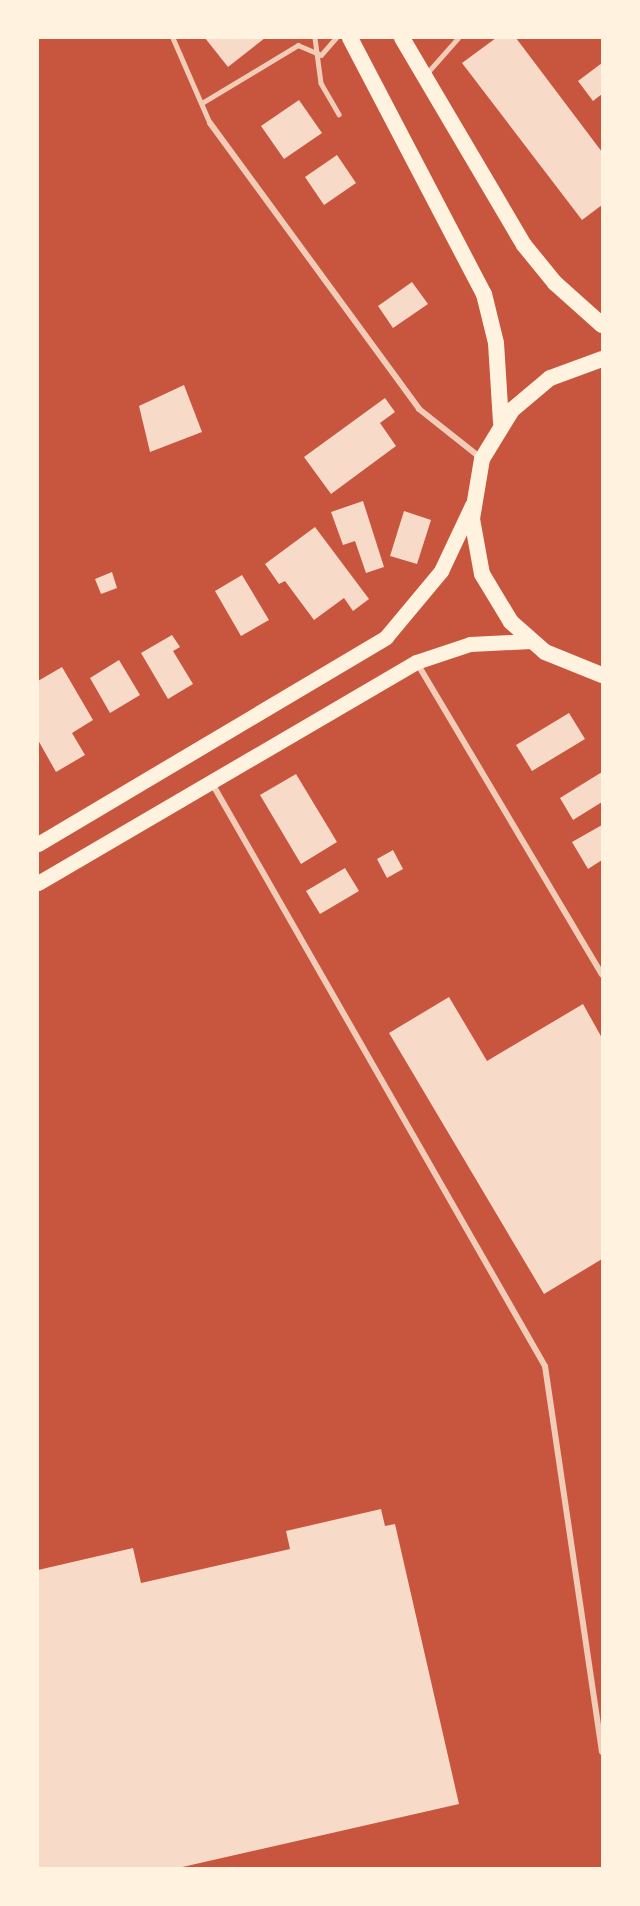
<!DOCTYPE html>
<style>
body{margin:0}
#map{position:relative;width:640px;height:1906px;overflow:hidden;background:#c8553d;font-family:"DejaVu Sans",sans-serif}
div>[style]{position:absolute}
.building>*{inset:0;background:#f7dbc8}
.service>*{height:4.5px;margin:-2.25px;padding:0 2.25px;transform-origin:2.25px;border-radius:2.25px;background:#f1ccb7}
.minor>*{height:6px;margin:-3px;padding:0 3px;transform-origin:3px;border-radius:3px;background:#f1ccb7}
.primary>*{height:15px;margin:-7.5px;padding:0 7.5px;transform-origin:7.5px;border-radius:7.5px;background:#fff3e0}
.trunk>*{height:16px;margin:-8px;padding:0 8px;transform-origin:8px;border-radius:8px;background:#fff3e0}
span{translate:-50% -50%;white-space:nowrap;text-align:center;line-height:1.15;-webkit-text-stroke:4.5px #fff3e0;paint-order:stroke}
.frame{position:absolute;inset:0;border:39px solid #fff3e0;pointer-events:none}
</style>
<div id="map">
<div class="building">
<div style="clip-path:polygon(205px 38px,265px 38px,228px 67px)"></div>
<div style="clip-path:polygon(496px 38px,516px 38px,602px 152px,602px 205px,582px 220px,462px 63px)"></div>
<div style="clip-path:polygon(602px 63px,602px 94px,593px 101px,578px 81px)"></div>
<div style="clip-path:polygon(299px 100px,322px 133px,284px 159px,261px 126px)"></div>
<div style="clip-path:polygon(337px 155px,356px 183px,324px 205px,305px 177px)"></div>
<div style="clip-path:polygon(412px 282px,428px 304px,393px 328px,378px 306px)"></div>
<div style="clip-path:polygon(184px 385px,202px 432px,150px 452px,139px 406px)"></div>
<div style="clip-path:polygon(385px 398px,395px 412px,380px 423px,396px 446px,331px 494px,304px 457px)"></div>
<div style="clip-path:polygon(363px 501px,384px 567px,366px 573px,355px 541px,343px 545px,331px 512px)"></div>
<div style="clip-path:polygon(404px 511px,431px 520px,417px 564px,390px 556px)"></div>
<div style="clip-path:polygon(315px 527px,369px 599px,353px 611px,344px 598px,314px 620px,285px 581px,279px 584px,265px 564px)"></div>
<div style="clip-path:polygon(112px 572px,117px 588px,101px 594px,95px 579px)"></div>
<div style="clip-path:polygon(242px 575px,269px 620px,241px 636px,215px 591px)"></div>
<div style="clip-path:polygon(172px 635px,180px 647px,173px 651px,193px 684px,168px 699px,141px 653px)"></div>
<div style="clip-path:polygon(119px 660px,140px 695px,110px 713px,90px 678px)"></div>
<div style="clip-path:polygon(62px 667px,93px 720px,72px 733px,85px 755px,56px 772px,38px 740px,38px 681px)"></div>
<div style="clip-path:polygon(569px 713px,585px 739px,532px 771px,516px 745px)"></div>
<div style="clip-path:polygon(602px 772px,602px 802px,573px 820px,560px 798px)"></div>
<div style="clip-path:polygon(296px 774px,337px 842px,301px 864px,260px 795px)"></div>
<div style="clip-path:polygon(602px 825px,602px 860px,588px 869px,572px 842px)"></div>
<div style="clip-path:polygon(393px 850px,403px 869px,387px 878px,377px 859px)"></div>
<div style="clip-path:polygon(345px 868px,359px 891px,320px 914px,306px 891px)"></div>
<div style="clip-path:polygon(449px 997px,487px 1061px,583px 1004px,602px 1038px,602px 1259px,544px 1294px,389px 1033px)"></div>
<div style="clip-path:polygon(381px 1509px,385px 1526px,395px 1524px,459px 1804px,178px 1868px,38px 1868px,38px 1570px,133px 1548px,141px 1583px,290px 1549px,286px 1531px)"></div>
</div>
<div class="service">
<div style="left:173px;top:38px;width:93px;rotate:66.5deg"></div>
<div style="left:315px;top:38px;width:45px;rotate:82.4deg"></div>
<div style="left:321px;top:83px;width:36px;rotate:60deg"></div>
<div style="left:428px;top:72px;width:45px;rotate:-48.6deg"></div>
<div style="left:202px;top:103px;width:112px;rotate:-31.1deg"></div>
<div style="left:298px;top:45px;width:25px;rotate:23deg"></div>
<div style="left:321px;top:55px;width:23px;rotate:-49deg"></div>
</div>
<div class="minor">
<div style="left:210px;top:123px;width:354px;rotate:53.8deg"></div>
<div style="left:419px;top:409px;width:80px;rotate:38.4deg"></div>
<div style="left:417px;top:663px;width:362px;rotate:59.3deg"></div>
<div style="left:213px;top:785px;width:669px;rotate:60.26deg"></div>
<div style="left:545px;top:1366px;width:390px;rotate:81.6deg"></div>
</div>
<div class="primary">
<div style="left:38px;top:844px;width:405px;rotate:-30.7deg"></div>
<div style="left:386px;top:637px;width:86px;rotate:-50.2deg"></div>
<div style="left:441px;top:571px;width:73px;rotate:-64.8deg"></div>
<div style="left:38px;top:883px;width:438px;rotate:-30.3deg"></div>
<div style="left:416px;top:662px;width:57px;rotate:-18.4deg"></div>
<div style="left:470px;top:644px;width:61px;rotate:-2.8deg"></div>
</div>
<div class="trunk">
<div style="left:350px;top:38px;width:289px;rotate:62.4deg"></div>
<div style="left:484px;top:294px;width:50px;rotate:76.2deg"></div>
<div style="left:496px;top:343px;width:80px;rotate:86.4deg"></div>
<div style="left:402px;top:38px;width:240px;rotate:59.5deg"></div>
<div style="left:524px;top:245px;width:49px;rotate:50.8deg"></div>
<div style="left:555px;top:283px;width:63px;rotate:41.8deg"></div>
<div style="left:602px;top:359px;width:55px;rotate:159.9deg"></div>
<div style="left:550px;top:378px;width:50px;rotate:139.9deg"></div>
<div style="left:512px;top:410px;width:57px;rotate:121.5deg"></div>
<div style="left:482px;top:459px;width:61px;rotate:99.5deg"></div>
<div style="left:472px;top:519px;width:56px;rotate:79.7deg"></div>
<div style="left:482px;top:574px;width:56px;rotate:58.9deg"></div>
<div style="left:511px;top:622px;width:45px;rotate:41.4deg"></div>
<div style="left:545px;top:652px;width:61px;rotate:22deg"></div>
</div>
<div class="frame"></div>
</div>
